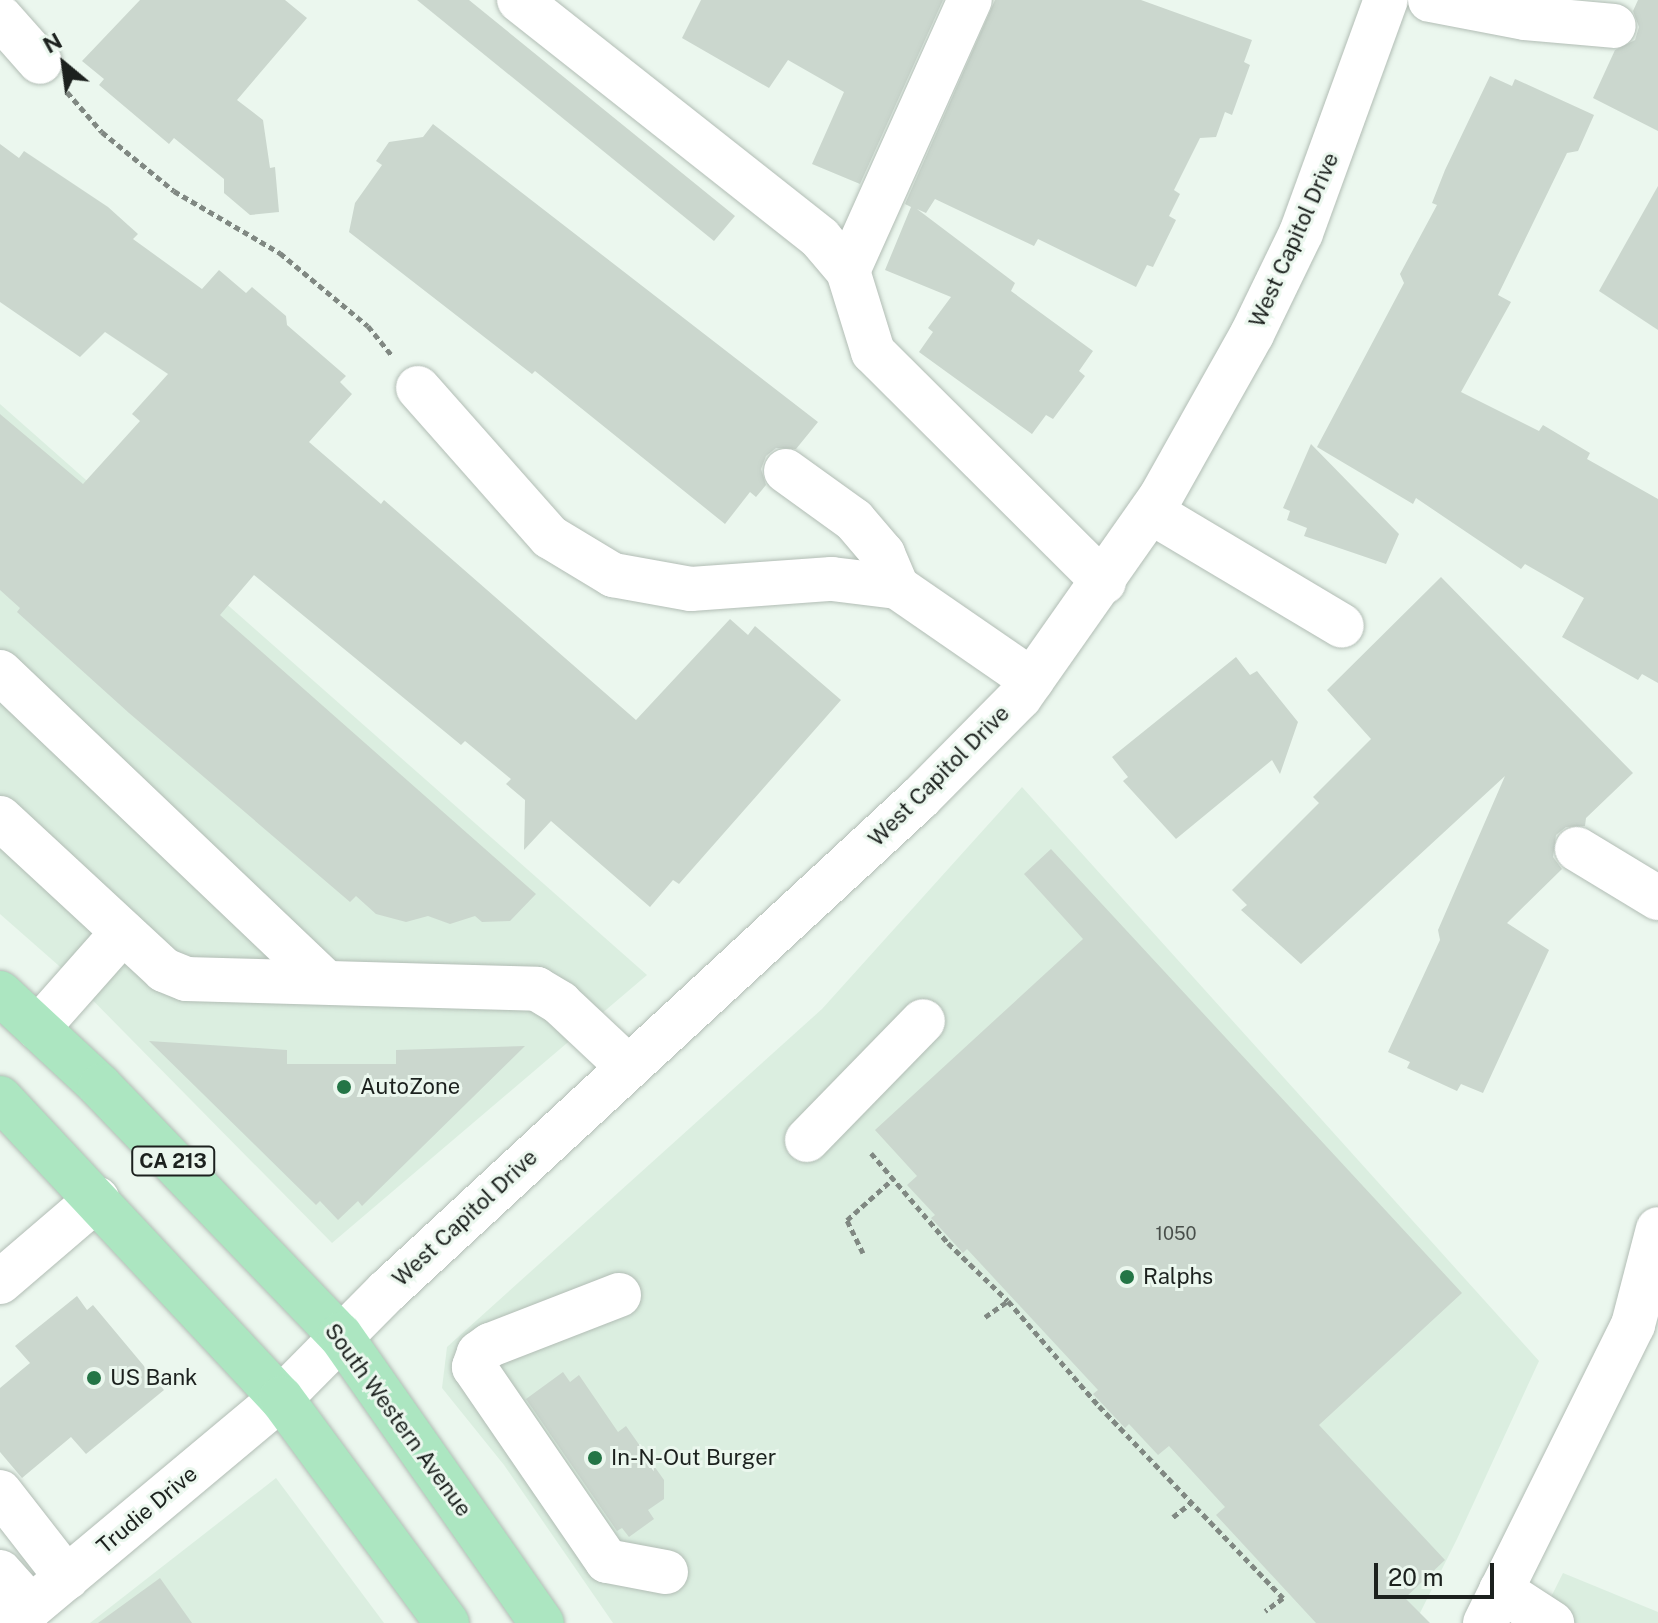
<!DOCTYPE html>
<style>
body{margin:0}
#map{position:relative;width:1658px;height:1623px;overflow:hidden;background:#ebf7ee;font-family:"Public Sans",sans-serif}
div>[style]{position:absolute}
.built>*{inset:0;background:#dbeee0}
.building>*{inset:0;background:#cbd7ce}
.path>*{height:5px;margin-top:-2.5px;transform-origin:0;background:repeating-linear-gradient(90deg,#808882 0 6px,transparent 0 10px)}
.roads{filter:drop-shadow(0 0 2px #b2bdb5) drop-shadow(0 0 2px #b2bdb5)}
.minor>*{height:44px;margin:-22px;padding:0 22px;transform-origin:22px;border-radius:22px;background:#fff}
.major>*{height:44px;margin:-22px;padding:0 22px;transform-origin:22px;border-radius:22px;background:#ace6c1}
.dots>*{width:22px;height:22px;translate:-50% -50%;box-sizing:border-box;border:4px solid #ebf7ee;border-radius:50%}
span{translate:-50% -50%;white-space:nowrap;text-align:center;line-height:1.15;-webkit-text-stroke:6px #ebf7ee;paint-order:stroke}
.number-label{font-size:18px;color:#484e4a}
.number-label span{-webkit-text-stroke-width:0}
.shield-label span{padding:2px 6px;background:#ebf7ee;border:2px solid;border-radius:6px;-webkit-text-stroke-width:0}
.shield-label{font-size:20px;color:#1c211e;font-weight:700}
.street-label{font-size:22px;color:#1c211e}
.poi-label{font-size:22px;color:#1c211e}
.left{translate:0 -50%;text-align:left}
.north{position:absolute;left:24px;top:24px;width:80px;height:80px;-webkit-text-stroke:6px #ebf7ee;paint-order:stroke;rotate:331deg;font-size:22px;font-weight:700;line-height:32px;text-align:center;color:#1c211e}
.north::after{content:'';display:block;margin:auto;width:28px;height:36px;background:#1c211e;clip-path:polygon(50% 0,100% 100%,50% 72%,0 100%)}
.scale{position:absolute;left:1374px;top:1563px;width:120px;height:36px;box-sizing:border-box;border:4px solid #1c211e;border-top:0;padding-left:10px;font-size:24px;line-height:28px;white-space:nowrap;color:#1c211e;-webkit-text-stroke:6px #ebf7ee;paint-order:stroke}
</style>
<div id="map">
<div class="built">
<div style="clip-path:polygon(0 404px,647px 975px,332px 1243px,58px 965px,0 914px)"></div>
<div style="clip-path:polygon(1022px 787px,1539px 1361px,1457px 1539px,1415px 1623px,613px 1623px,504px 1465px,442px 1388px,447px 1347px,822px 1009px)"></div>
<div style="clip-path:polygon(276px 1478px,384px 1623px,90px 1623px)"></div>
<div style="clip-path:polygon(1563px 1573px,1658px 1612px,1658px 1623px,1538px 1623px)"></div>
</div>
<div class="building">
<div style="clip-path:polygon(140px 0,285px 0,307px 18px,237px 100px,263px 120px,270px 168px,275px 167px,279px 212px,250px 215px,224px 193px,224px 179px,174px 138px,169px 144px,99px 85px,104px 79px,82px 61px)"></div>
<div style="clip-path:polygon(417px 0,469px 0,735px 216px,714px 241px)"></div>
<div style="clip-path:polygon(701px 0,943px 0,860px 184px,812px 164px,844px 92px,788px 60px,769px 88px,682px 38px)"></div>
<div style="clip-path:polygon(995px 0,1141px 0,1252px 40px,1244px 62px,1250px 65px,1232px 115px,1225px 112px,1216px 137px,1200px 138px,1174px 190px,1180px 194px,1169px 216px,1176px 220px,1153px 267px,1147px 265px,1136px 287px,1038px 239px,1034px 246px,935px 199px,926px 213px,917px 209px,1015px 283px,1011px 291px,1093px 351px,1079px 371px,1085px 376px,1053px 419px,1046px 415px,1032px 434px,919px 352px,933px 332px,928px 328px,951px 297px,885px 270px,911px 207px,905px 204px)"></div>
<div style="clip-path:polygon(1638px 0,1658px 0,1658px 131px,1593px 98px,1615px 50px,1635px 40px,1639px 27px,1633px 11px)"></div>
<div style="clip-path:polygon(1490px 76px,1512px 86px,1515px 79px,1594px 115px,1578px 151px,1567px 153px,1498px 295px,1511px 302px,1461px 392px,1539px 431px,1543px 425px,1590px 453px,1587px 459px,1658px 499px,1658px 683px,1642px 674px,1638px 680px,1562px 637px,1584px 598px,1525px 564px,1521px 569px,1416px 498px,1413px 504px,1317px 447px,1404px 283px,1400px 274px,1437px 205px,1432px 203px,1445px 170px)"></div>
<div style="clip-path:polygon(433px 124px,818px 422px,796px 449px,776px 448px,766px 456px,761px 469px,766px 485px,756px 497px,750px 492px,725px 524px,535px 371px,532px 374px,349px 232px,355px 203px,382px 165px,376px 161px,389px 142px,423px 137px)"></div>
<div style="clip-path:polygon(0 144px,19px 158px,24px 151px,108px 207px,138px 234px,133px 239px,202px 289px,219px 270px,246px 293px,252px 287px,286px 316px,287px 325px,346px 376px,340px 382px,352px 394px,309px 442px,381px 504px,384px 500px,636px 720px,730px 619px,748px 635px,755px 626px,841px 700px,679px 884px,673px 880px,650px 907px,551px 821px,524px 850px,525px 800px,506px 784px,511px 779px,465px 741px,461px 745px,254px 575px,220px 615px,536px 894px,510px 921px,482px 922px,475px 916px,450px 924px,428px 916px,406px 922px,376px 914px,356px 896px,350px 902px,129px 713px,17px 612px,20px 608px,0 590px,0 414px,83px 484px,140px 421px,132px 414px,168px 374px,105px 332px,80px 357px,0 302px)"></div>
<div style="clip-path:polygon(1658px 186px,1658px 330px,1599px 291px)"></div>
<div style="clip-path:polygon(1311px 444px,1399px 534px,1386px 564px,1304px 536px,1307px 528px,1287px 520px,1290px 511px,1283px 508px)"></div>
<div style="clip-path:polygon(1441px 577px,1633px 773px,1586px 818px,1585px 826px,1566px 827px,1556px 835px,1553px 857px,1562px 869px,1507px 923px,1549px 950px,1483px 1093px,1461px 1084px,1457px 1091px,1407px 1068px,1410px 1062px,1388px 1052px,1440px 940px,1438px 930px,1505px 776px,1301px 964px,1241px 910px,1247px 905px,1232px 890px,1319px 803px,1313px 797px,1371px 739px,1327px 690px)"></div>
<div style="clip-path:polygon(1236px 657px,1250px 675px,1257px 671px,1298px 722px,1280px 774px,1272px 760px,1176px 839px,1123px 781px,1128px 777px,1112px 757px)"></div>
<div style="clip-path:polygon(1051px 849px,1462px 1293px,1319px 1425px,1445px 1560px,1405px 1598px,1430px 1623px,1316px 1623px,1216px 1515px,1225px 1507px,1169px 1446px,1158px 1455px,1129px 1424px,1125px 1428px,1093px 1394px,1098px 1390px,967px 1249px,963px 1253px,931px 1218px,935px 1215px,907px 1185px,917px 1176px,875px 1130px,1083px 939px,1024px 874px)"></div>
<div style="clip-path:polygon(149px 1041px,287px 1050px,287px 1064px,396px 1064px,396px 1050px,525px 1046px,362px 1206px,358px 1201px,338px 1220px,320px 1201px,316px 1205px)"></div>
<div style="clip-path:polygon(77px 1296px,87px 1310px,93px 1305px,164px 1390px,86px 1454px,71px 1437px,22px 1478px,0 1452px,0 1388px,30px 1363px,15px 1346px)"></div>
<div style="clip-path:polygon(563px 1372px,570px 1382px,579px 1375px,618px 1432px,626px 1426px,664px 1480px,664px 1499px,648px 1510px,654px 1519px,629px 1537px,622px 1528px,617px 1531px,526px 1399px)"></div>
<div style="clip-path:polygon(160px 1578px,192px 1623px,98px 1623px)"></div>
</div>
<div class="path">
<div style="left:67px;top:92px;width:53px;rotate:48.8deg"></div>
<div style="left:102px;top:132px;width:93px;rotate:39.3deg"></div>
<div style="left:174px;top:191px;width:123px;rotate:30.3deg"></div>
<div style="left:280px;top:253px;width:114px;rotate:39.7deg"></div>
<div style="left:368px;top:326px;width:38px;rotate:51deg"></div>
<div style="left:871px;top:1153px;width:118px;rotate:49.5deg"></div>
<div style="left:948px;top:1243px;width:83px;rotate:44deg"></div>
<div style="left:1008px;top:1301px;width:139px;rotate:49.1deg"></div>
<div style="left:1099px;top:1406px;width:266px;rotate:46.2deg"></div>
<div style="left:1283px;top:1598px;width:22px;rotate:144deg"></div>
<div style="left:863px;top:1253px;width:37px;rotate:-116deg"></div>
<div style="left:847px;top:1220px;width:63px;rotate:-41.8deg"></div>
<div style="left:985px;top:1317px;width:28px;rotate:-35deg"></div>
<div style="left:1173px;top:1517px;width:23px;rotate:-38deg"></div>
</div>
<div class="roads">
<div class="minor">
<div style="left:519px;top:0;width:384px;rotate:38.3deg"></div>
<div style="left:820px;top:238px;width:43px;rotate:49.7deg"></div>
<div style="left:848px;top:271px;width:85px;rotate:72.8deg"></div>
<div style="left:873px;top:352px;width:326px;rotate:44.9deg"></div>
<div style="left:1430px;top:0;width:97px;rotate:10.7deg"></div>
<div style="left:1525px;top:18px;width:89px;rotate:5.1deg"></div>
<div style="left:0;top:17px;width:60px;rotate:48.4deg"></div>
<div style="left:848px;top:271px;width:297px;rotate:-65.8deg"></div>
<div style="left:418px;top:388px;width:199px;rotate:48.5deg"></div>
<div style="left:550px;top:537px;width:74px;rotate:31.1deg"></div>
<div style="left:613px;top:575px;width:79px;rotate:10.2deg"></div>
<div style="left:691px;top:589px;width:141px;rotate:-4.1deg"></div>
<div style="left:832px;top:579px;width:65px;rotate:7deg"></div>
<div style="left:897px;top:587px;width:164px;rotate:34.6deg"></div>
<div style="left:786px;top:471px;width:84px;rotate:35.8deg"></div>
<div style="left:854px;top:520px;width:45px;rotate:49.5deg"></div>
<div style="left:883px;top:554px;width:36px;rotate:67deg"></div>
<div style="left:1151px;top:512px;width:222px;rotate:30.8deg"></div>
<div style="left:0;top:672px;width:449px;rotate:43.6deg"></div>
<div style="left:0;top:818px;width:224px;rotate:42.8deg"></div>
<div style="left:164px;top:970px;width:24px;rotate:22deg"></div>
<div style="left:186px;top:979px;width:351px;rotate:1.6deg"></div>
<div style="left:537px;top:989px;width:27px;rotate:31deg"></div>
<div style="left:560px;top:1003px;width:92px;rotate:43.2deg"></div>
<div style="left:1577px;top:849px;width:95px;rotate:31.2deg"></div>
<div style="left:38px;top:1028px;width:128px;rotate:-48.5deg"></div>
<div style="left:807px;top:1140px;width:166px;rotate:-45.7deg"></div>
<div style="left:0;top:1282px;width:128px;rotate:-40.6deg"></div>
<div style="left:619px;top:1295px;width:138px;rotate:158.8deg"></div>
<div style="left:490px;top:1345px;width:14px;rotate:144deg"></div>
<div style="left:479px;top:1353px;width:15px;rotate:110deg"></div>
<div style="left:474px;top:1367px;width:235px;rotate:55.6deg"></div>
<div style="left:607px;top:1561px;width:60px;rotate:10.6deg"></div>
<div style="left:0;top:1492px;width:109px;rotate:52.1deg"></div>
<div style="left:0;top:1572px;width:47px;rotate:48.5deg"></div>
<div style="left:1501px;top:1590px;width:61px;rotate:32.9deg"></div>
<div style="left:12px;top:1623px;width:351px;rotate:-39.9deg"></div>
<div style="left:281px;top:1398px;width:151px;rotate:-45.3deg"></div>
<div style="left:387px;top:1291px;width:726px;rotate:-42.77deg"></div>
<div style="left:920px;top:798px;width:142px;rotate:-45.3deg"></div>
<div style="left:1020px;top:697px;width:243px;rotate:-54.9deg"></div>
<div style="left:1160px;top:498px;width:188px;rotate:-60.7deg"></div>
<div style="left:1252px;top:334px;width:112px;rotate:-64.1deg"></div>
<div style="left:1301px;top:233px;width:248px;rotate:-70deg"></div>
<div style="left:1485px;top:1623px;width:333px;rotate:-63.6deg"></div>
<div style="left:1633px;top:1325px;width:99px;rotate:-75.4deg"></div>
</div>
<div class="major">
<div style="left:0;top:993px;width:137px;rotate:42.9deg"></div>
<div style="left:100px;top:1086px;width:346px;rotate:46.1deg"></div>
<div style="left:340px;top:1335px;width:352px;rotate:55deg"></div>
<div style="left:0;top:1098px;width:411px;rotate:46.9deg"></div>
<div style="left:281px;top:1398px;width:280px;rotate:53.6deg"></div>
</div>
</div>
<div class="dots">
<div style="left:344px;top:1087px;background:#247546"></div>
<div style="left:1127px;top:1277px;background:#247546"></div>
<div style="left:94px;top:1378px;background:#247546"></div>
<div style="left:595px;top:1458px;background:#247546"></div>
</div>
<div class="number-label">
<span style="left:1176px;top:1234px">1050</span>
</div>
<div class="shield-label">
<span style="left:173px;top:1161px">CA 213</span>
</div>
<div class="street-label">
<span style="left:1294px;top:240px;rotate:-66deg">West Capitol Drive</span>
<span style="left:939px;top:776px;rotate:-45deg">West Capitol Drive</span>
<span style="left:465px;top:1218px;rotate:-43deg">West Capitol Drive</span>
<span style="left:398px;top:1420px;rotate:54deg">South Western Avenue</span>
<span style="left:147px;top:1510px;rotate:-40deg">Trudie Drive</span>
</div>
<div class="poi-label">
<span class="left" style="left:360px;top:1087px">AutoZone</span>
<span class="left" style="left:1143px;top:1277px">Ralphs</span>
<span class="left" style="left:110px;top:1378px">US Bank</span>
<span class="left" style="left:611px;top:1458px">In-N-Out Burger</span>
</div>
<div class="north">N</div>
<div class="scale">20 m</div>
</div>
